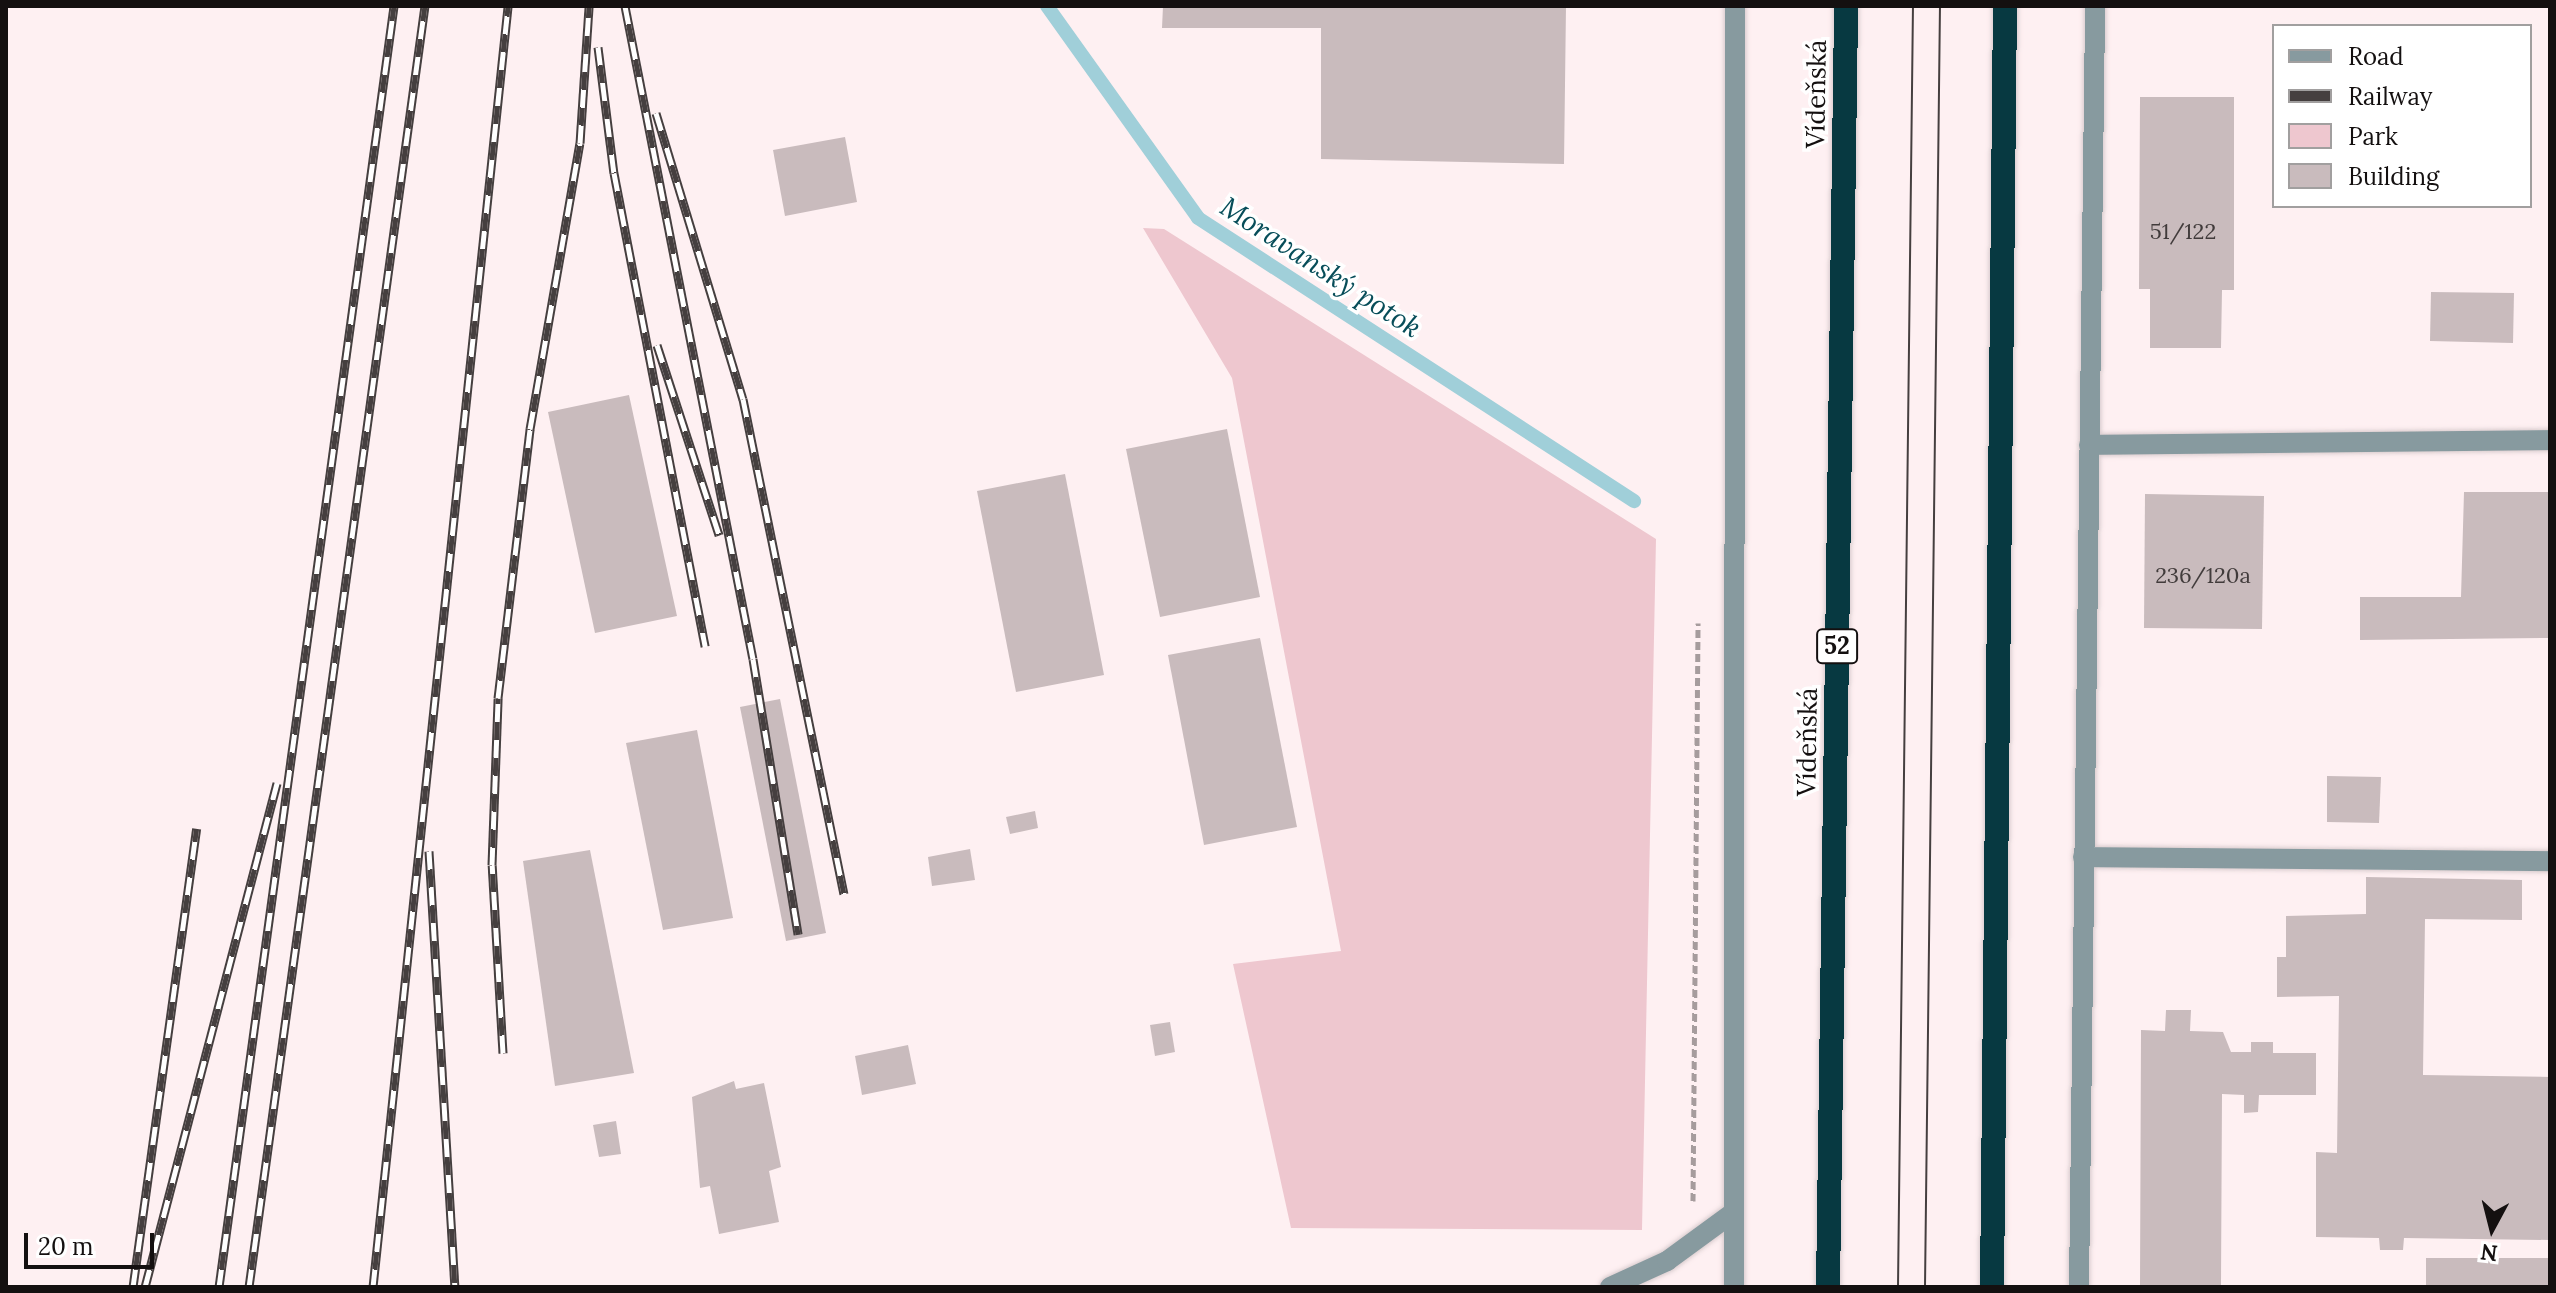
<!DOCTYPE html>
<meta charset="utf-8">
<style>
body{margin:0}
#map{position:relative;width:2556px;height:1293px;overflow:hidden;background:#fef0f2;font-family:Lora,serif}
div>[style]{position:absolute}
.green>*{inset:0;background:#eec7cf}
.stream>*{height:14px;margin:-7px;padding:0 7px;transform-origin:7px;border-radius:7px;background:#a0cfd9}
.building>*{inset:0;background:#c9bbbd}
.path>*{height:5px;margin-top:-2.5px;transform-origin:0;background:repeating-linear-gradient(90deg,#a69c9d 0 8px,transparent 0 12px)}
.roads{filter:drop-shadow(0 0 2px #d9ccce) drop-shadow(0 0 2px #d9ccce)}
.minor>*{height:20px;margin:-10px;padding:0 10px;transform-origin:10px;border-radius:10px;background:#879a9f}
.highway>*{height:24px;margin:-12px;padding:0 12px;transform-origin:12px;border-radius:12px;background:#073941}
.tram>*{height:2px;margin:-1px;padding:0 1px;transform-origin:1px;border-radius:1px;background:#453f3f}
.rail>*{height:9px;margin-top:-4.5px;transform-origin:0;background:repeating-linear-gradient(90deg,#fff 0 18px,#453f3f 0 36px);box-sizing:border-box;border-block:2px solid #453f3f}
span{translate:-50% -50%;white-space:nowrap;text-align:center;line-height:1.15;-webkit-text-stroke:7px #fff;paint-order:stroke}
.number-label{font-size:22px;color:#413b3b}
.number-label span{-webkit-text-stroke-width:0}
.shield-label span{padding:2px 6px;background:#fff;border:2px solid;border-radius:6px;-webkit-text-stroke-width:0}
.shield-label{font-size:24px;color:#141010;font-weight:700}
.street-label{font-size:26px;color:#141010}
.water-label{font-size:28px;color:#074d59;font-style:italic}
.frame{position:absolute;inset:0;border:8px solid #141010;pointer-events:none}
.legend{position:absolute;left:2272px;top:24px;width:260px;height:184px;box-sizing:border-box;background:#fff;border:2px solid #a19f9f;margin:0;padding:10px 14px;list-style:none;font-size:24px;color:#141010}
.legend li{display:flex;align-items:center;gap:16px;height:40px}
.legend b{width:40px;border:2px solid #a19f9f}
.north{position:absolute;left:2452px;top:1189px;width:80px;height:80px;-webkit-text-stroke:6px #fff;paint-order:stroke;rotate:187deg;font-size:22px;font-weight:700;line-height:32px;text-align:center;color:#141010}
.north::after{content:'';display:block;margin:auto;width:28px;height:36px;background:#141010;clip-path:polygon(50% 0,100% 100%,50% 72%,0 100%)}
.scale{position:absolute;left:24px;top:1233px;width:130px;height:36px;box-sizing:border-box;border:4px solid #141010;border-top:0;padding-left:10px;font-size:24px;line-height:28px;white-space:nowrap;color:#141010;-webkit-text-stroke:6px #fff;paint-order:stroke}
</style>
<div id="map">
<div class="green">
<div style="clip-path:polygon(1143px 228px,1164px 229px,1656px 539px,1642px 1230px,1291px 1228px,1233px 964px,1341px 951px,1232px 378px)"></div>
</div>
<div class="stream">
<div style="left:1047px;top:6px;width:260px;rotate:54.5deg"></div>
<div style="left:1198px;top:218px;width:520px;rotate:32.99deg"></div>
</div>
<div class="building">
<div style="clip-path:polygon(1163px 6px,1566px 6px,1564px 164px,1321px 159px,1321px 28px,1162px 28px)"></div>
<div style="clip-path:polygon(2140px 97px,2234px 97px,2234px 290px,2222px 290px,2221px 348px,2150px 348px,2150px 289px,2139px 289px)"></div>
<div style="clip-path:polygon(845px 137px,857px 202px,785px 216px,773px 150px)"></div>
<div style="clip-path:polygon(2431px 292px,2514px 293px,2513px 343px,2430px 341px)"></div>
<div style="clip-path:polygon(629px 395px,677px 616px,595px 633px,548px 412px)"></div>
<div style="clip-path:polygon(1227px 429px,1260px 597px,1160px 617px,1126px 449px)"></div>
<div style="clip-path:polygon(1065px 474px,1104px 675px,1016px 692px,977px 491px)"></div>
<div style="clip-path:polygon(2464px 492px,2550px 492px,2550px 638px,2360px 640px,2360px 597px,2461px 597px)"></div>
<div style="clip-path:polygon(2145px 494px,2264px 496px,2262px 629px,2144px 628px)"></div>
<div style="clip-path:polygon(1260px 638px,1297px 827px,1204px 845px,1168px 655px)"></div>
<div style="clip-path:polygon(780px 699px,826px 933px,786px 941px,740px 707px)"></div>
<div style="clip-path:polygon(697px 730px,733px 918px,663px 930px,626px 743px)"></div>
<div style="clip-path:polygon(2327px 776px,2381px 777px,2379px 823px,2327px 822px)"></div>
<div style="clip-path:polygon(1035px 811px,1038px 828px,1010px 834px,1006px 817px)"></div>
<div style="clip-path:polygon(970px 849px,975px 880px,932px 886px,928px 857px)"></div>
<div style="clip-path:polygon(590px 850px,634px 1073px,555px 1086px,523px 861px)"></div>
<div style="clip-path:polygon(2366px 877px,2522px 880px,2522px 920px,2425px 919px,2423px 1075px,2550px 1077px,2550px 1240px,2404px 1238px,2403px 1250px,2380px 1250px,2379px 1238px,2316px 1237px,2316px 1152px,2337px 1153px,2339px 996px,2277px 997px,2277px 957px,2286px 957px,2286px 916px,2366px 914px)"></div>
<div style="clip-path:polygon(2166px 1010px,2191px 1010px,2190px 1031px,2223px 1032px,2231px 1052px,2251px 1052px,2251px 1042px,2273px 1042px,2273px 1053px,2316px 1053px,2316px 1095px,2259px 1095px,2258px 1112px,2244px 1113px,2244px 1095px,2222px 1094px,2221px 1287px,2140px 1287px,2141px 1030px,2165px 1031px)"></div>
<div style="clip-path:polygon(1170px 1022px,1175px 1052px,1155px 1056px,1150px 1025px)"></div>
<div style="clip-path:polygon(908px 1045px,916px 1084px,862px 1095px,855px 1056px)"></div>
<div style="clip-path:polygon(734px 1081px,736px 1089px,764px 1083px,781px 1167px,769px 1171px,779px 1222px,719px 1234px,710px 1186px,700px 1188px,692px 1097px)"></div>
<div style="clip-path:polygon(616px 1121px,621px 1154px,599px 1157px,593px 1125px)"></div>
<div style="clip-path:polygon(2426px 1258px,2550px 1258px,2550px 1287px,2426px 1287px)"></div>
</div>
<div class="path">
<div style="left:1693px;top:1201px;width:578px;rotate:-89.5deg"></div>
</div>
<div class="roads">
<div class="minor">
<div style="left:2089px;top:445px;width:461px;rotate:-0.6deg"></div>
<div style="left:2083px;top:857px;width:467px;rotate:0.5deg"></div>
<div style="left:1610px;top:1287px;width:63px;rotate:-24.5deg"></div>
<div style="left:1667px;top:1261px;width:83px;rotate:-36.2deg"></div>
<div style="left:1734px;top:1287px;width:1281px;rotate:-89.96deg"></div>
<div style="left:2079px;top:1287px;width:1281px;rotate:-89.28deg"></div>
</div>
<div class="highway">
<div style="left:1828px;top:1287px;width:1281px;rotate:-89.19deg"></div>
<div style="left:1992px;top:1287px;width:1281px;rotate:-89.42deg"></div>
</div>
</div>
<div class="tram">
<div style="left:1898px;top:1287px;width:1281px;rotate:-89.33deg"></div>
<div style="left:1925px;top:1287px;width:1281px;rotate:-89.33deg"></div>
</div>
<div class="rail">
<div style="left:625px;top:6px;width:665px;rotate:78.91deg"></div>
<div style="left:753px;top:659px;width:279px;rotate:80.7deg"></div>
<div style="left:598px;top:47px;width:127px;rotate:82.8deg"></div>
<div style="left:614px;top:173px;width:482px;rotate:79.1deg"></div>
<div style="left:656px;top:113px;width:299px;rotate:73.1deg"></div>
<div style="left:743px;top:399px;width:505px;rotate:78.47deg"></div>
<div style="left:657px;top:345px;width:200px;rotate:71.9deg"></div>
<div style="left:429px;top:851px;width:437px;rotate:86.6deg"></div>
<div style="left:503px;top:1053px;width:188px;rotate:-93.3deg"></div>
<div style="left:492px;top:865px;width:167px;rotate:-87.9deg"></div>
<div style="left:498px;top:698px;width:271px;rotate:-83.2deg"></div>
<div style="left:530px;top:429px;width:290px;rotate:-80.1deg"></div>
<div style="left:580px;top:143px;width:137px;rotate:-86.2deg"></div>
<div style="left:133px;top:1287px;width:463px;rotate:-82.1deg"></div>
<div style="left:145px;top:1287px;width:521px;rotate:-75.32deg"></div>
<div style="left:219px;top:1287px;width:1293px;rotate:-82.22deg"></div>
<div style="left:249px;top:1287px;width:1293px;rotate:-82.18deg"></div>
<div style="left:373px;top:1287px;width:1288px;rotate:-83.98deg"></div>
</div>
<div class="number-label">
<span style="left:2183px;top:232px">51/122</span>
<span style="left:2203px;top:576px">236/120a</span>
</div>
<div class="shield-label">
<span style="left:1837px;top:646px">52</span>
</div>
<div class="street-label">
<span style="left:1816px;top:94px;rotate:-89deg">Vídeňská</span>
<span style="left:1807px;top:742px;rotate:-89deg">Vídeňská</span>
</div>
<div class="water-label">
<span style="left:1321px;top:267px;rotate:33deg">Moravanský potok</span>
</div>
<div class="frame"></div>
<ul class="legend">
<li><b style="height:10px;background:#879a9f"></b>Road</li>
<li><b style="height:10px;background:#453f3f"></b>Railway</li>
<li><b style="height:22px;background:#eec7cf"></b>Park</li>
<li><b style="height:22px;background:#c9bbbd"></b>Building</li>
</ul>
<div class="north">N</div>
<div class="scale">20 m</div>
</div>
